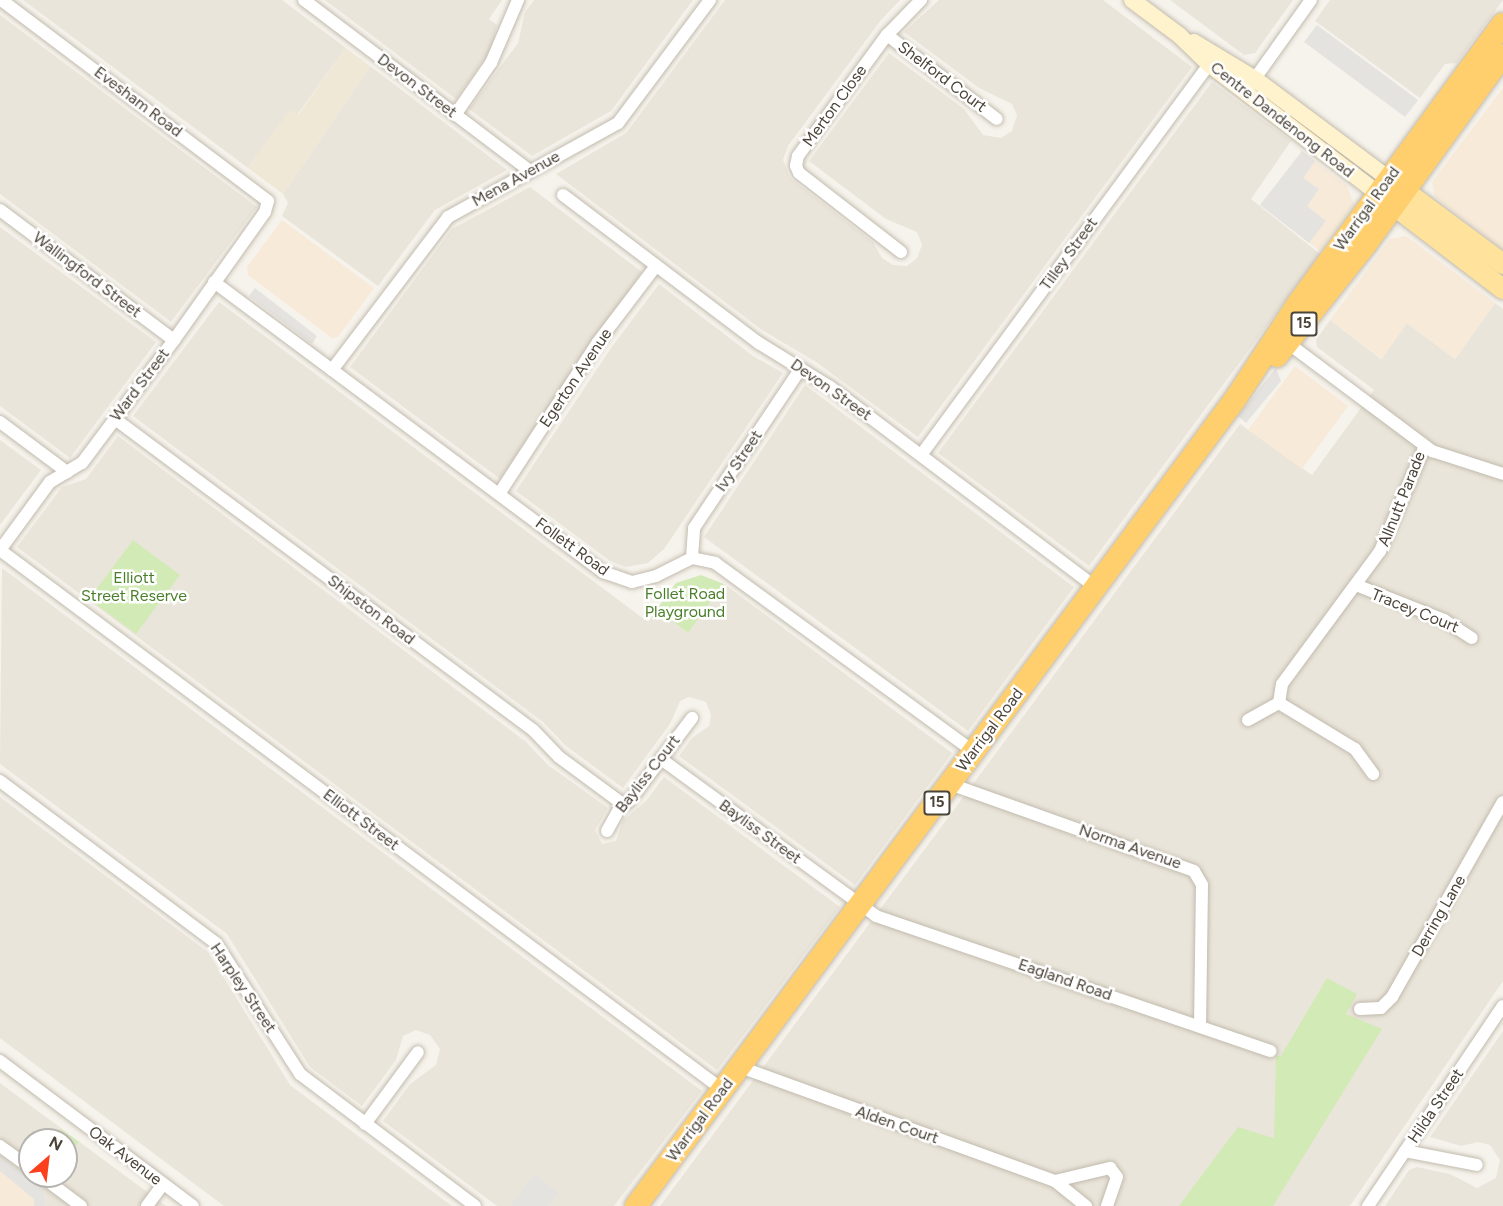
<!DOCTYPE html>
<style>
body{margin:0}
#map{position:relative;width:1503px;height:1206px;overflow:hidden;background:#f6f3ec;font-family:Figtree,sans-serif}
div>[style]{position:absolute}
.residential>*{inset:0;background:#eae5da}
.commercial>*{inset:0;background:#f7ead8}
.education>*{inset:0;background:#efe8d6}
.green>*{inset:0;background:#d2eab5}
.parking>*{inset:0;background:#e5e3e0}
.roads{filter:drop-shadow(0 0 2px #c2bbae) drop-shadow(0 0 2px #c2bbae)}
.street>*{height:12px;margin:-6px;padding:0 6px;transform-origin:6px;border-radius:6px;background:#fff}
.secondary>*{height:16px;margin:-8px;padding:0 8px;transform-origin:8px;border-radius:8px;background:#fff3cd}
.primary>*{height:20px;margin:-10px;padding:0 10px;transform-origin:10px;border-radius:10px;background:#ffe39c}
.highway>*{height:22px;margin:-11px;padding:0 11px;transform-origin:11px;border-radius:11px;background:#ffcf6e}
span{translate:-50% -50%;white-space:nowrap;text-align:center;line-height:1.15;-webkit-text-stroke:5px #fff;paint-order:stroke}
.shield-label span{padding:2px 4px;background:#fff;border:2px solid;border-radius:4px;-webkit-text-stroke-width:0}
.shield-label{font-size:15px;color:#4b4439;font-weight:700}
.street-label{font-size:16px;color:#4b4439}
.park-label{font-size:16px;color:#4a7f2a}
.north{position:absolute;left:18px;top:1128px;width:60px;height:60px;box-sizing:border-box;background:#fff;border:2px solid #b7b4b0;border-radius:50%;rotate:28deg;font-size:16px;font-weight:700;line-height:24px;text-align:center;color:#4b4439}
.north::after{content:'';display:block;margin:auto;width:21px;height:27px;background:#fc3f1d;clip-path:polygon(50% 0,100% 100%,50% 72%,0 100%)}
</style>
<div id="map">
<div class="residential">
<div style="clip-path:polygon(23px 0,282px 0,346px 48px,297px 115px,290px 111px,248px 168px)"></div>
<div style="clip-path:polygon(325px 0,502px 0,489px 19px,497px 25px,491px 50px,456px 99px)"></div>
<div style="clip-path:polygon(534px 0,693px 0,611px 111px,532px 156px,469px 109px,518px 43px,525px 12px)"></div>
<div style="clip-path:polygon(725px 0,900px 0,881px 20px,788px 146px,783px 160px,790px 178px,873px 242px,882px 258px,893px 265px,907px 266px,917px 258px,922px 245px,917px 232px,886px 219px,809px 161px,889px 53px,964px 109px,983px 135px,1001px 138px,1012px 131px,1017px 115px,1012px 104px,979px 88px,904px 32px,939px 0,1103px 0,1192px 67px,918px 437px,816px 362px,762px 330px,556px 174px,626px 133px)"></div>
<div style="clip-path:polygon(1170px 0,1293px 0,1255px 53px,1244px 55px)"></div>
<div style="clip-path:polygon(1330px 0,1503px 0,1457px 63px,1445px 64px,1420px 98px,1315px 21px)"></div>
<div style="clip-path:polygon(0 15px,257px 207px,171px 322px,0 194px)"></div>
<div style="clip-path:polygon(370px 66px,507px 170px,435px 210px,378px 286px,282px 216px,288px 203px,283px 194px)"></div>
<div style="clip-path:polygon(1212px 82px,1291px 141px,1251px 199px,1320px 254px,1089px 566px,938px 453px)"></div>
<div style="clip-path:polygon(530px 187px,642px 272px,500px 479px,350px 367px,452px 229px)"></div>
<div style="clip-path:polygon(0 227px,156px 342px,70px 458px,0 406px)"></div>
<div style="clip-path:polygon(659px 284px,753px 356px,783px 373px,664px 549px,648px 563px,626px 567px,610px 561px,516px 491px,611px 348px)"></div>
<div style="clip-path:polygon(219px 302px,648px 622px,657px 609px,688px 633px,724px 584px,952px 753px,855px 885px,679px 756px,692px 738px,709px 726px,711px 715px,706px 702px,689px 697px,680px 701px,670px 724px,623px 788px,566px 746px,543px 722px,133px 416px)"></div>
<div style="clip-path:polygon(1495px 303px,1503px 309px,1503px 981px,1350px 1206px,660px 1206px,1240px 424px,1312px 475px,1374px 390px,1317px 347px,1316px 340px,1330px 320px,1381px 359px,1407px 323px,1455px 359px)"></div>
<div style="clip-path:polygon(805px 385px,1074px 587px,968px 731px,704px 537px)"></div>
<div style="clip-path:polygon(118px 436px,525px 741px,548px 765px,608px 808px,595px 830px,602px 844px,616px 841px,623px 820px,646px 801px,664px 777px,840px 907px,717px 1070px,17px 547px,62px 487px,86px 479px)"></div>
<div style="clip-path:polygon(0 440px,41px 470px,0 525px)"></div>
<div style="clip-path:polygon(2px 568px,702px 1091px,614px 1206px,497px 1206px,383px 1121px,410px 1084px,436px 1065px,440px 1049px,430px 1035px,416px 1030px,403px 1036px,396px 1060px,362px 1106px,310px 1067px,227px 934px,0 764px)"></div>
<div style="clip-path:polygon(0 797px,208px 952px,290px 1085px,452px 1206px,224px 1206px,0 1038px)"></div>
<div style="clip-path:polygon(1503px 1031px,1503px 1206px,1385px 1206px,1409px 1170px,1417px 1167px,1450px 1174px,1477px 1188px,1496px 1178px,1500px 1160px,1490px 1145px,1478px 1142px,1461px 1146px,1430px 1137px)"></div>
<div style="clip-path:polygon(evenodd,0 1083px,166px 1206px,45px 1206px,44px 1187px,0 1155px,0 1083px,30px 1140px,66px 1140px,66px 1176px,30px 1176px,30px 1140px)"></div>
</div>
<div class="commercial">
<div style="clip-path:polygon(1503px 88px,1503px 250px,1435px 197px,1432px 182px)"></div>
<div style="clip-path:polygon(1302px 151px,1347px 186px,1354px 204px,1320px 251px,1260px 205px)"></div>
<div style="clip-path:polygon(282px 220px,374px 288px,338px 337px,332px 338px,248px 275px,247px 267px)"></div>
<div style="clip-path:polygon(1406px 236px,1495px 303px,1455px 359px,1407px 323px,1382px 359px,1330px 320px,1390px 239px)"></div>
<div style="clip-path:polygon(1295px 366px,1348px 406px,1302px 469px,1248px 430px)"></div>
<div style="clip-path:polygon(0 1155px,44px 1188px,45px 1206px,0 1206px)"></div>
</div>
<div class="education">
<div style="clip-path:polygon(346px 48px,370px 66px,283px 194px,248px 168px,290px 110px,298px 115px)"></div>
</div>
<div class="green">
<div style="clip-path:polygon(133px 540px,180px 575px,136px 634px,89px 599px)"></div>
<div style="clip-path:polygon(701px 575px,724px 584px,688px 633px,657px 609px,676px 583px)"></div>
<div style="clip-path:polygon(1327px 978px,1357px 994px,1346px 1014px,1382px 1029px,1273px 1206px,1179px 1206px,1238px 1127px,1274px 1138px,1276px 1055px,1281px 1056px)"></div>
<div style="clip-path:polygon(61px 1129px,79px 1142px,66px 1159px,66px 1140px,52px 1140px)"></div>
</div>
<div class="parking">
<div style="clip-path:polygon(1317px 25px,1418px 100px,1405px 117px,1304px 42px)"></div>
<div style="clip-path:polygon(1302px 151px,1315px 161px,1303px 178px,1319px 189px,1307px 206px,1326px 221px,1309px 243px,1260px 205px)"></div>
<div style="clip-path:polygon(255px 288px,317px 336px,312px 344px,249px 296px)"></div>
<div style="clip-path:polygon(1276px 368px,1281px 381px,1246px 423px,1238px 416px)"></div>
<div style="clip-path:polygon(0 1155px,44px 1188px,45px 1206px,34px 1206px,34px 1199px,0 1171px)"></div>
<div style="clip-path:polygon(534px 1174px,559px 1193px,549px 1206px,510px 1206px)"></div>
</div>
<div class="roads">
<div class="street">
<div style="left:304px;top:0;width:283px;rotate:37.1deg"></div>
<div style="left:887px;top:35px;width:138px;rotate:37.4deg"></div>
<div style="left:1251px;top:84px;width:103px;rotate:-54.5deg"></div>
<div style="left:455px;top:115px;width:63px;rotate:-55.3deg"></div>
<div style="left:491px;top:63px;width:69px;rotate:-66.8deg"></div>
<div style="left:563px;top:195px;width:246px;rotate:37.1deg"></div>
<div style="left:759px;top:343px;width:84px;rotate:31.8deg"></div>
<div style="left:830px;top:387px;width:334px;rotate:37deg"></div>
<div style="left:0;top:210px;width:217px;rotate:36.8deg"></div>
<div style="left:901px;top:252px;width:129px;rotate:-142.2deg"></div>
<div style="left:799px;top:173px;width:8px;rotate:-113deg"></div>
<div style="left:796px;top:166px;width:10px;rotate:-79deg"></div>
<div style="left:798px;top:156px;width:150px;rotate:-53.7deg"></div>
<div style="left:887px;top:35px;width:49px;rotate:-45.8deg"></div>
<div style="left:214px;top:282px;width:485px;rotate:36.7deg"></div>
<div style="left:603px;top:572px;width:31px;rotate:19deg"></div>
<div style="left:632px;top:582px;width:25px;rotate:-14deg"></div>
<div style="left:656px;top:576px;width:40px;rotate:-26.6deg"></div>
<div style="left:692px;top:558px;width:24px;rotate:12deg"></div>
<div style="left:715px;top:563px;width:321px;rotate:36.1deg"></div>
<div style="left:1285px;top:341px;width:184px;rotate:36.8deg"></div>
<div style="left:1432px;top:451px;width:75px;rotate:17.9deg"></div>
<div style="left:332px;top:370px;width:192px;rotate:-52.8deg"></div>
<div style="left:448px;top:217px;width:194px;rotate:-28.9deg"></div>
<div style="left:618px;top:123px;width:154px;rotate:-53.2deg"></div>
<div style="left:115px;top:419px;width:521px;rotate:36.65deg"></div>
<div style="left:533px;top:730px;width:37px;rotate:46deg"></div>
<div style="left:559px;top:757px;width:81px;rotate:36.4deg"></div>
<div style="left:0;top:422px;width:84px;rotate:36.7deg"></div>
<div style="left:921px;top:455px;width:493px;rotate:-53.6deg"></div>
<div style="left:499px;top:494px;width:181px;rotate:-56.9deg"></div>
<div style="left:598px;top:342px;width:96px;rotate:-52.7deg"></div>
<div style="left:0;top:550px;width:902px;rotate:36.76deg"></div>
<div style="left:0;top:550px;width:84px;rotate:-53.7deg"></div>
<div style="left:50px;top:482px;width:37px;rotate:-31deg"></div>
<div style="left:82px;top:463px;width:154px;rotate:-53.2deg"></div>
<div style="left:174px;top:340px;width:157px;rotate:-54.6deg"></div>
<div style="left:265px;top:212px;width:11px;rotate:-75deg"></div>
<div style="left:268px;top:201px;width:334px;rotate:-143deg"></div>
<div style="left:692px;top:558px;width:30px;rotate:-86deg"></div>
<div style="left:694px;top:528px;width:192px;rotate:-56.2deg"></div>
<div style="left:1356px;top:585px;width:95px;rotate:21.7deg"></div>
<div style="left:1444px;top:620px;width:33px;rotate:33deg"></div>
<div style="left:1279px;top:703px;width:89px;rotate:31.2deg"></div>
<div style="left:1355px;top:749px;width:31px;rotate:54deg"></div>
<div style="left:1248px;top:720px;width:35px;rotate:-29deg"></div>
<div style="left:1279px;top:703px;width:19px;rotate:-81deg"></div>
<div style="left:1282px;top:684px;width:165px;rotate:-53.6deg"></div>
<div style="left:1380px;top:551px;width:114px;rotate:-66.8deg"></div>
<div style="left:661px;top:759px;width:266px;rotate:36.1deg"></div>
<div style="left:876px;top:916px;width:417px;rotate:18.9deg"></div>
<div style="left:0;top:781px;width:270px;rotate:36.9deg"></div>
<div style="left:216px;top:943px;width:156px;rotate:57.3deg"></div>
<div style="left:300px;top:1074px;width:219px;rotate:37deg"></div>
<div style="left:950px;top:784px;width:259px;rotate:19.6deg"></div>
<div style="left:1194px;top:871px;width:16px;rotate:60deg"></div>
<div style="left:1202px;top:885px;width:141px;rotate:90.8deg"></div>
<div style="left:607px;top:831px;width:25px;rotate:-61deg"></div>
<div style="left:619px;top:809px;width:14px;rotate:-39deg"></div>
<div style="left:630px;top:800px;width:103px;rotate:-52.9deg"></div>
<div style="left:1360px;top:1009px;width:21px;rotate:-3deg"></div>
<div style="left:1381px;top:1008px;width:16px;rotate:-45deg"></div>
<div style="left:1392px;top:997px;width:224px;rotate:-60.4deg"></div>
<div style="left:0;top:1061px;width:241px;rotate:36.9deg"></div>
<div style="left:740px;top:1067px;width:335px;rotate:19.9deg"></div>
<div style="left:1055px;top:1181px;width:40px;rotate:39deg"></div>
<div style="left:365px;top:1124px;width:89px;rotate:-53.6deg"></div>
<div style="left:0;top:1146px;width:37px;rotate:36deg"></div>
<div style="left:1405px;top:1151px;width:73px;rotate:11deg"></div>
<div style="left:41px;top:1176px;width:50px;rotate:36.9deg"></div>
<div style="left:1055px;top:1181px;width:57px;rotate:-13.3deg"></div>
<div style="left:1110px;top:1168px;width:11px;rotate:52deg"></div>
<div style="left:1117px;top:1177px;width:31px;rotate:109deg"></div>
<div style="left:147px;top:1206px;width:27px;rotate:-54deg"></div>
<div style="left:1368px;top:1206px;width:241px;rotate:-56deg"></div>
</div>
<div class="secondary">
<div style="left:1132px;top:0;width:59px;rotate:36.7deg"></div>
<div style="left:1179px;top:35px;width:43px;rotate:44.1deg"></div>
<div style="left:1210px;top:65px;width:213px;rotate:37.4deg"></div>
<div style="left:1194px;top:42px;width:71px;rotate:31.2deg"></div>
<div style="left:1255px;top:79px;width:167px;rotate:36.7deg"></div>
</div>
<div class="primary">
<div style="left:1394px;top:183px;width:136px;rotate:36.6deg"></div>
<div style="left:1383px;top:197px;width:151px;rotate:37.5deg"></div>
</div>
<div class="highway">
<div style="left:1277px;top:356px;width:143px;rotate:-51.5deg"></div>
<div style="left:1366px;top:244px;width:233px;rotate:-54.1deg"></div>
<div style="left:636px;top:1206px;width:1006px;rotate:-53.4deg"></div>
<div style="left:1236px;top:398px;width:111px;rotate:-56.7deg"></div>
<div style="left:1297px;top:305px;width:348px;rotate:-53.8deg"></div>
</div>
</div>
<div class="shield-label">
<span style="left:1304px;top:324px">15</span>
<span style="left:937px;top:803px">15</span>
</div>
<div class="street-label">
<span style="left:942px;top:77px;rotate:37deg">Shelford Court</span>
<span style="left:417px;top:86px;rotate:37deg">Devon Street</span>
<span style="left:138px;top:102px;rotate:37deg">Evesham Road</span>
<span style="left:835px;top:106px;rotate:-54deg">Merton Close</span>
<span style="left:1282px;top:120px;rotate:38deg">Centre Dandenong Road</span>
<span style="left:516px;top:179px;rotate:-29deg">Mena Avenue</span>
<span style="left:1367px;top:209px;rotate:-54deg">Warrigal Road</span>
<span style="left:1069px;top:254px;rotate:-54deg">Tilley Street</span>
<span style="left:87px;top:275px;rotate:37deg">Wallingford Street</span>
<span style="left:576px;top:378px;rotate:-56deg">Egerton Avenue</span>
<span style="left:140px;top:385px;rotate:-53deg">Ward Street</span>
<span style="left:831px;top:390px;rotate:35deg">Devon Street</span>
<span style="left:739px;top:461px;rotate:-56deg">Ivy Street</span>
<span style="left:1402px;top:499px;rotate:-68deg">Allnutt Parade</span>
<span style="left:572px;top:547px;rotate:36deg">Follett Road</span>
<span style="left:371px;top:610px;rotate:37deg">Shipston Road</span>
<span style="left:1415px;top:611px;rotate:22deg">Tracey Court</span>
<span style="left:990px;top:730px;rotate:-53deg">Warrigal Road</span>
<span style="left:648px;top:774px;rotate:-52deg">Bayliss Court</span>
<span style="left:361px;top:820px;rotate:37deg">Elliott Street</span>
<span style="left:760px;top:832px;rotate:36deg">Bayliss Street</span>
<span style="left:1130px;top:847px;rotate:19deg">Norma Avenue</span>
<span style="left:1439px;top:916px;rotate:-60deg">Derring Lane</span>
<span style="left:1065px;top:980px;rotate:19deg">Eagland Road</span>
<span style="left:243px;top:988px;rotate:56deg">Harpley Street</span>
<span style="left:1436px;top:1106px;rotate:-56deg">Hilda Street</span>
<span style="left:700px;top:1120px;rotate:-53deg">Warrigal Road</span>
<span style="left:897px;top:1125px;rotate:19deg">Alden Court</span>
<span style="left:125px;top:1156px;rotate:37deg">Oak Avenue</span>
</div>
<div class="park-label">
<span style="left:134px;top:587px">Elliott<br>Street Reserve</span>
<span style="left:685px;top:603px">Follet Road<br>Playground</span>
</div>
<div class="north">N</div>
</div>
